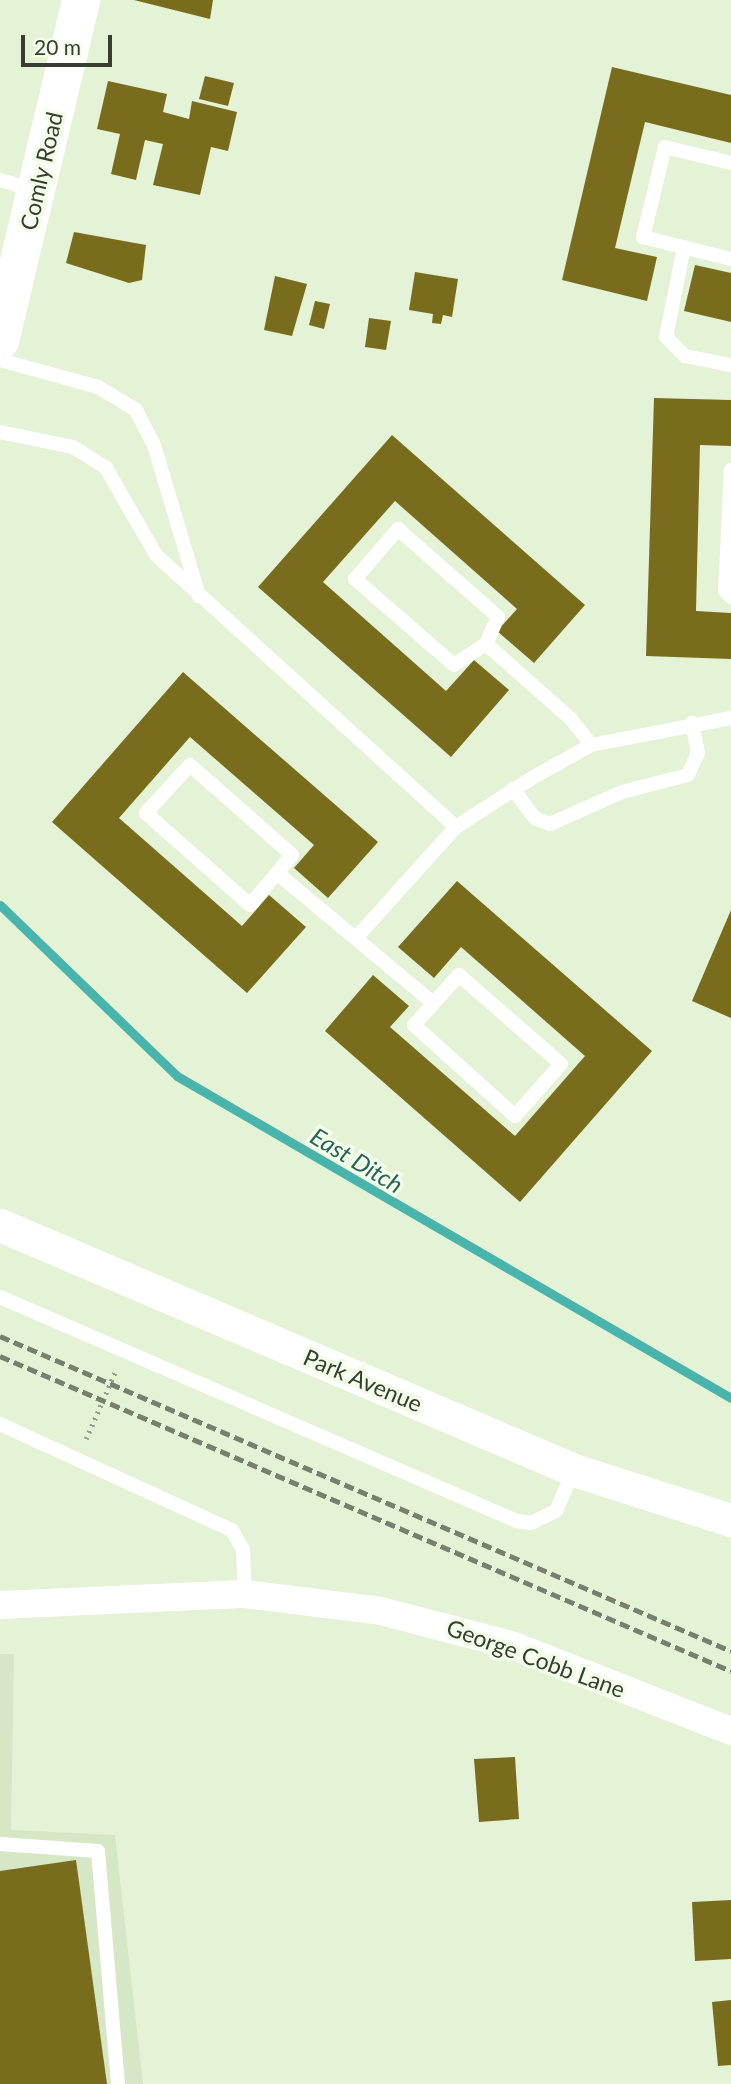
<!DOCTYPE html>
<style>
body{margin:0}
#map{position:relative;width:731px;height:2084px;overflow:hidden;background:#e4f2d6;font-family:Lato,sans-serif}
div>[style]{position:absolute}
.built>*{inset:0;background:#d5e7c4}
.stream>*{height:9px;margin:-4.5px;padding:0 4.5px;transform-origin:4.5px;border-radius:4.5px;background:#48b4ab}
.building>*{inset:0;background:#796d1d}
.path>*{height:4.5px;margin-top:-2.25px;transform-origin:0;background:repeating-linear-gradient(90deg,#949e8a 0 2px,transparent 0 7px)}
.service>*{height:14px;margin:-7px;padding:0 7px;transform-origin:7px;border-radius:7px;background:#fff}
.minor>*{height:28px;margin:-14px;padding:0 14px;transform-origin:14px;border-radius:14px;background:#fff}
.tertiary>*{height:33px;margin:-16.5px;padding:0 16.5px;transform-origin:16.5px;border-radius:16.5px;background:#fff}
.secondary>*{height:38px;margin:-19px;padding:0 19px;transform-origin:19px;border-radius:19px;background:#fff}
.rail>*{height:5px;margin-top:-2.5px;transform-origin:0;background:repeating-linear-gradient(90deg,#777f6f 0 10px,transparent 0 15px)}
span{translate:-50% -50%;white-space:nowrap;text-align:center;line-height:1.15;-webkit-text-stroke:7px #f3fee8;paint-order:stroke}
.street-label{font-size:23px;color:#383d33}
.water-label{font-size:24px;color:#28625e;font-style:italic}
.scale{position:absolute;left:21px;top:35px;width:91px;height:32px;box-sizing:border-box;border:4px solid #383d33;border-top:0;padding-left:9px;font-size:21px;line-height:24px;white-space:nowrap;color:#383d33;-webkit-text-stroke:5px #f3fee8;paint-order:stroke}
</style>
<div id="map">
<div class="built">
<div style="clip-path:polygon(0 1654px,14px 1654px,11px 1830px,115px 1835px,143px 2084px,0 2084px)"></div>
</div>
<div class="stream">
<div style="left:0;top:905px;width:246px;rotate:44deg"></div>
<div style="left:177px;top:1076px;width:641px;rotate:30.17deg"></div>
</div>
<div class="building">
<div style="clip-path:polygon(134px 0,213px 0,210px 19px)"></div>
<div style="clip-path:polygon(612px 67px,731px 95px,731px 143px,645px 122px,615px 248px,657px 257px,647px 301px,562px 280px)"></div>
<div style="clip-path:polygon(205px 76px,234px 83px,228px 106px,199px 99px)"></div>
<div style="clip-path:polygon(108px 81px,167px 94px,163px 112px,189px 119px,192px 101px,237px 112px,228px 151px,211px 147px,200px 195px,153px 185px,163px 144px,145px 140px,136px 180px,111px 174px,120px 134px,97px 129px)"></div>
<div style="clip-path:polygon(74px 232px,146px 245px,142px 280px,129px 283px,66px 263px)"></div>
<div style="clip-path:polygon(695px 265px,731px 273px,731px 322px,684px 311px)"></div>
<div style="clip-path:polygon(415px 272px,458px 279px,452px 317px,443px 315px,441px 324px,432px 323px,433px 314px,409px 310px)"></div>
<div style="clip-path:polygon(275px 276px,307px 284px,292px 336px,264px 330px)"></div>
<div style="clip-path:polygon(315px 301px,330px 304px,324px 329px,309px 325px)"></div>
<div style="clip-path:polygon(369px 318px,391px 321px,386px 350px,365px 347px)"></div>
<div style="clip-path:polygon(654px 398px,731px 400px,731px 446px,700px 445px,696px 611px,731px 613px,731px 659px,646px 656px)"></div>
<div style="clip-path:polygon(392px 435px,585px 605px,534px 663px,497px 631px,517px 609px,395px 501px,323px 582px,446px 691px,474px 660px,509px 690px,451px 757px,258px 587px)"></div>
<div style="clip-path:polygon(183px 672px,378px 842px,328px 898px,294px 868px,314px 845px,190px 737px,119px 818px,242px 926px,269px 895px,306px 927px,247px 993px,52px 822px)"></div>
<div style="clip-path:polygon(457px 881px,652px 1051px,520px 1202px,325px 1031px,373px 975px,409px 1006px,390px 1027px,515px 1136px,585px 1056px,461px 947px,434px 978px,398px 947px)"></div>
<div style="clip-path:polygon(731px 910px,731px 1018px,692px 1001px)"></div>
<div style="clip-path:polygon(515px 1757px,519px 1819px,479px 1822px,474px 1759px)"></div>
<div style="clip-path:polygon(76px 1860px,107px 2084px,0 2084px,0 1871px)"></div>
<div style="clip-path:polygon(731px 1900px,731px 1959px,695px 1961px,692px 1902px)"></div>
<div style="clip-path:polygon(731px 2000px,731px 2065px,718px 2066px,712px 2002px)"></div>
</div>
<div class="path">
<div style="left:86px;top:1439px;width:75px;rotate:-66.5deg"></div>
</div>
<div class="service">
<div style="left:731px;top:163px;width:68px;rotate:-166.4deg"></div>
<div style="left:665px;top:147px;width:93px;rotate:103.7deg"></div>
<div style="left:643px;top:237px;width:91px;rotate:14deg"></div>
<div style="left:0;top:180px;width:36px;rotate:16deg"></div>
<div style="left:684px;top:247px;width:92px;rotate:101.3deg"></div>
<div style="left:666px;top:337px;width:27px;rotate:45deg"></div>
<div style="left:685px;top:356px;width:47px;rotate:11.1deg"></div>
<div style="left:0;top:360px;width:102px;rotate:15.4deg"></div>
<div style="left:98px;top:387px;width:44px;rotate:31.2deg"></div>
<div style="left:136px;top:410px;width:39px;rotate:63deg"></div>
<div style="left:154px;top:445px;width:158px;rotate:73.4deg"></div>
<div style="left:0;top:432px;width:75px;rotate:11.6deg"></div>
<div style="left:73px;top:447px;width:39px;rotate:32deg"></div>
<div style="left:106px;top:468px;width:100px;rotate:60.1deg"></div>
<div style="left:156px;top:555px;width:405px;rotate:42.2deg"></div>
<div style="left:731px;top:470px;width:121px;rotate:92.8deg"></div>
<div style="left:725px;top:591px;width:8px;rotate:45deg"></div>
<div style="left:398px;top:529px;width:133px;rotate:41.3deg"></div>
<div style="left:498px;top:617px;width:30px;rotate:114deg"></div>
<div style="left:486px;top:644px;width:38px;rotate:147deg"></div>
<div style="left:454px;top:665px;width:131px;rotate:-139deg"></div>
<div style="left:355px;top:579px;width:66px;rotate:-49.3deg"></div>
<div style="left:486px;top:644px;width:113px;rotate:41.4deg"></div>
<div style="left:571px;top:719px;width:33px;rotate:52deg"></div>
<div style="left:190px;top:765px;width:136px;rotate:41.4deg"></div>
<div style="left:292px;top:855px;width:65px;rotate:130deg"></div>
<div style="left:250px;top:905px;width:139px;rotate:-138.5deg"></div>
<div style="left:146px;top:813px;width:65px;rotate:-47.5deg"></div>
<div style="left:513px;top:789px;width:36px;rotate:53deg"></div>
<div style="left:535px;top:818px;width:16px;rotate:22deg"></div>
<div style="left:550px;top:824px;width:79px;rotate:-24deg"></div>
<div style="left:622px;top:792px;width:68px;rotate:-14.4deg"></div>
<div style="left:688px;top:775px;width:24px;rotate:-66deg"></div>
<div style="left:698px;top:753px;width:31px;rotate:-101deg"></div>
<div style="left:277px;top:873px;width:203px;rotate:39.8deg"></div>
<div style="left:356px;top:938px;width:149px;rotate:-48deg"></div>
<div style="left:456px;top:827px;width:90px;rotate:-32.8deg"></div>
<div style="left:532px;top:778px;width:68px;rotate:-29.2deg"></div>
<div style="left:591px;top:745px;width:143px;rotate:-10.9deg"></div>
<div style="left:459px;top:975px;width:135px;rotate:41.1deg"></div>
<div style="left:561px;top:1064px;width:69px;rotate:131.5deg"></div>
<div style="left:515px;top:1116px;width:136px;rotate:-138deg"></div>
<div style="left:414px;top:1025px;width:67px;rotate:-48deg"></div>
<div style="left:0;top:1297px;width:563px;rotate:23.43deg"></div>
<div style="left:517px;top:1521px;width:14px;rotate:8deg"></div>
<div style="left:531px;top:1523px;width:28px;rotate:-26deg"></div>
<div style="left:556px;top:1511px;width:45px;rotate:-66.3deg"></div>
<div style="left:0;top:1424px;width:255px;rotate:24.6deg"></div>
<div style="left:232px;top:1530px;width:23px;rotate:61deg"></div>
<div style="left:243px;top:1550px;width:44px;rotate:87.4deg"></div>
<div style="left:0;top:1844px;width:98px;rotate:4.1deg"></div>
<div style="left:98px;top:1851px;width:234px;rotate:85.1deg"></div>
</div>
<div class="minor">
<div style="left:0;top:1605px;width:245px;rotate:-2.6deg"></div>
<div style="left:245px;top:1594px;width:137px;rotate:7.1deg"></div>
<div style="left:381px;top:1611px;width:138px;rotate:14.7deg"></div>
<div style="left:514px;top:1646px;width:233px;rotate:21.4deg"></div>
</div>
<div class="tertiary">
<div style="left:0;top:1225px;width:624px;rotate:23.11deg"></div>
<div style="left:574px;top:1470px;width:165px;rotate:17.7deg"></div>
</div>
<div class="secondary">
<div style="left:0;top:341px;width:350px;rotate:-76.6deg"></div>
</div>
<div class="rail">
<div style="left:0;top:1336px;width:796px;rotate:23.31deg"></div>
<div style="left:0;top:1356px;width:796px;rotate:23.31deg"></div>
</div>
<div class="street-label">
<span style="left:41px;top:171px;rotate:-77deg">Comly Road</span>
<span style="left:363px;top:1380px;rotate:23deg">Park Avenue</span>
<span style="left:536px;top:1658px;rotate:20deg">George Cobb Lane</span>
</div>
<div class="water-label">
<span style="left:357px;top:1160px;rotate:31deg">East Ditch</span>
</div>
<div class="scale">20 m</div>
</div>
